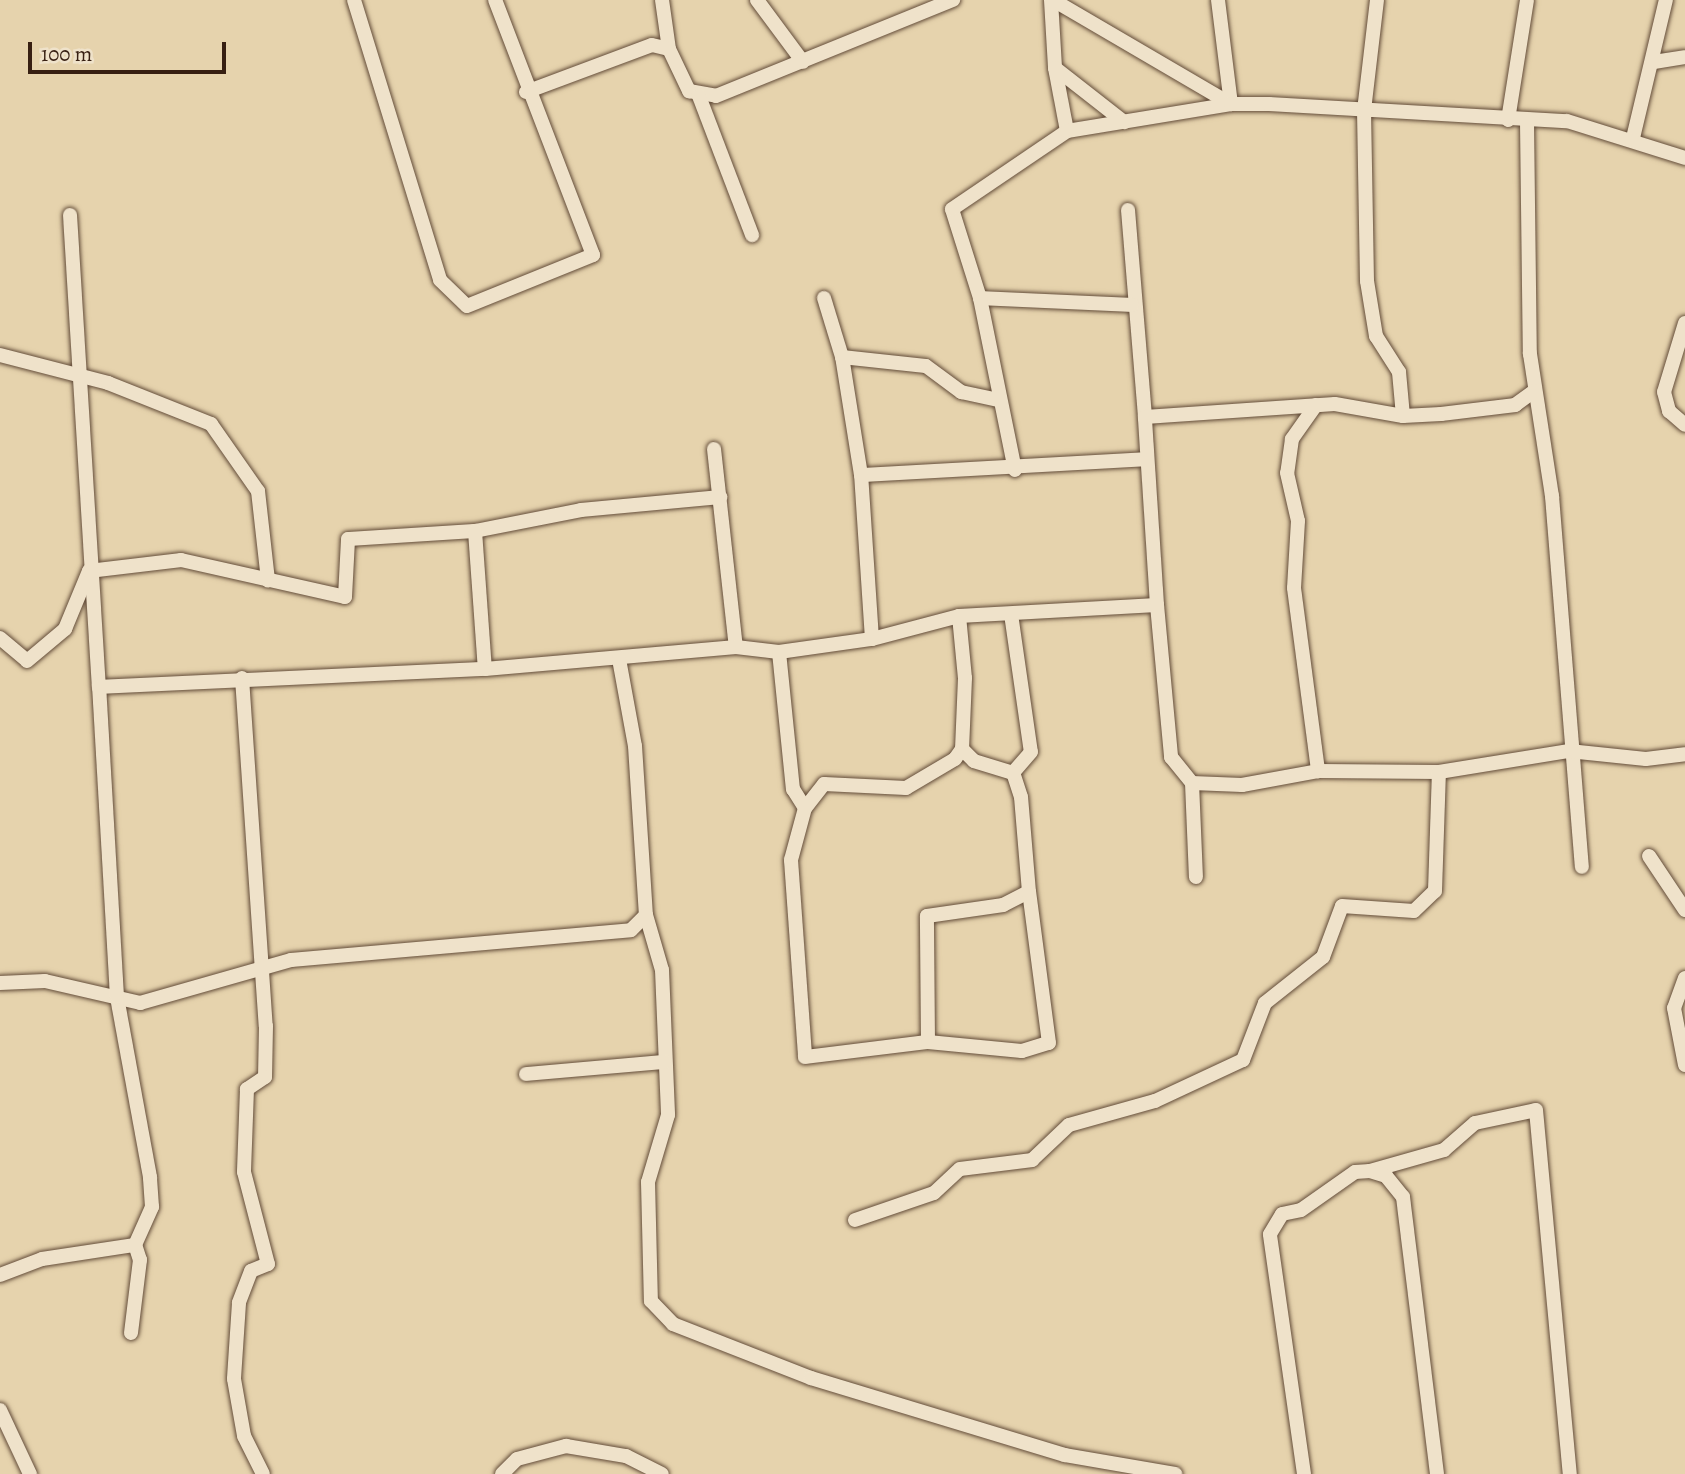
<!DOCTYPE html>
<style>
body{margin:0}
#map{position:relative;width:1685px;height:1474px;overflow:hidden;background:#e6d3ad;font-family:Alegreya,serif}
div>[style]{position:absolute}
.roads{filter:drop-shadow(0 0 2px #634c39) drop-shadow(0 0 2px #634c39)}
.minor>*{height:14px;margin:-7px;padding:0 7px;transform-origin:7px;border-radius:7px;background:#efe2ca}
span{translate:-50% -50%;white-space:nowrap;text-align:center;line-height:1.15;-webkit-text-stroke:5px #efe2ca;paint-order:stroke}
.scale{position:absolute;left:28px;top:42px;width:198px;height:32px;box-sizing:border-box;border:4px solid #371f12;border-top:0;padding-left:9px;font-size:21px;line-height:24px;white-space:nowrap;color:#371f12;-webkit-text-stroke:5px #efe2ca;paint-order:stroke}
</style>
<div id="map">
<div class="roads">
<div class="minor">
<div style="left:354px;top:0;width:293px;rotate:72.9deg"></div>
<div style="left:440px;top:280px;width:37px;rotate:44deg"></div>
<div style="left:467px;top:306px;width:136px;rotate:-22deg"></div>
<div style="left:593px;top:255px;width:273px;rotate:-111deg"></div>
<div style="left:662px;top:0;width:49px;rotate:81.9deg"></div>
<div style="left:757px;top:0;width:77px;rotate:53.4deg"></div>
<div style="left:1051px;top:0;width:68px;rotate:86.6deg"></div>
<div style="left:1055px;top:68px;width:88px;rotate:38deg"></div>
<div style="left:1053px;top:0;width:206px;rotate:30.3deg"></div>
<div style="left:1218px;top:0;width:105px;rotate:82.9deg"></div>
<div style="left:1377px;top:0;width:111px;rotate:96.7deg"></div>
<div style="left:1364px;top:110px;width:171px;rotate:89deg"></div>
<div style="left:1367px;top:281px;width:56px;rotate:80.7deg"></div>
<div style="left:1376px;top:336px;width:43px;rotate:57.4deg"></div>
<div style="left:1399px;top:372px;width:44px;rotate:84.8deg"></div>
<div style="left:1654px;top:62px;width:31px;rotate:-9deg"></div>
<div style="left:1055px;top:68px;width:64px;rotate:79.2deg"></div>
<div style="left:526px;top:92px;width:134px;rotate:-20.5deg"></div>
<div style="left:652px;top:45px;width:17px;rotate:13deg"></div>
<div style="left:669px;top:49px;width:47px;rotate:64.5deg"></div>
<div style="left:689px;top:91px;width:27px;rotate:10deg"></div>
<div style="left:716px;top:96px;width:256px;rotate:-22.1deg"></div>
<div style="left:699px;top:96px;width:149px;rotate:69.1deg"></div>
<div style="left:1508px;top:120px;width:121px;rotate:-81deg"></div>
<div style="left:1527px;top:122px;width:232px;rotate:89.3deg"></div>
<div style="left:1530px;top:354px;width:144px;rotate:81.2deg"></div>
<div style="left:1552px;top:496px;width:372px;rotate:85.4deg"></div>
<div style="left:1633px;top:138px;width:142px;rotate:-76.6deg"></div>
<div style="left:1128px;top:210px;width:208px;rotate:85.3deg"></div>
<div style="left:70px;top:215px;width:473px;rotate:86.5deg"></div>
<div style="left:824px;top:298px;width:62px;rotate:73deg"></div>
<div style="left:980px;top:298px;width:152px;rotate:2.6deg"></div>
<div style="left:1685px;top:323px;width:72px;rotate:106.9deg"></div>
<div style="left:1664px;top:392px;width:20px;rotate:75deg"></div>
<div style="left:1669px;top:411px;width:21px;rotate:41deg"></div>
<div style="left:0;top:355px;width:112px;rotate:14.5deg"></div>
<div style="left:108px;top:383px;width:111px;rotate:21.7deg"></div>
<div style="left:211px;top:424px;width:82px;rotate:55deg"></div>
<div style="left:258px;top:491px;width:90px;rotate:83.6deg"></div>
<div style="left:1316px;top:405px;width:42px;rotate:125.2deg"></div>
<div style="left:1292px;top:439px;width:34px;rotate:98deg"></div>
<div style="left:1287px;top:473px;width:49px;rotate:77.1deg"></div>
<div style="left:1298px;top:521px;width:67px;rotate:93.4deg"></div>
<div style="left:1294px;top:588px;width:185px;rotate:82.5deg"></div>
<div style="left:714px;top:449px;width:199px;rotate:83.7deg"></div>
<div style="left:1015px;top:470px;width:176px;rotate:-101.5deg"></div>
<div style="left:980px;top:298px;width:93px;rotate:-107.5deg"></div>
<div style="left:952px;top:209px;width:139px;rotate:-34.1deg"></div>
<div style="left:1067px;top:131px;width:166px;rotate:-9.3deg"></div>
<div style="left:1231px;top:104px;width:38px"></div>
<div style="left:1269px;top:104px;width:298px;rotate:3.3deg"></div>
<div style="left:1567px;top:121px;width:124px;rotate:17.4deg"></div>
<div style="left:861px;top:475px;width:286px;rotate:-3.2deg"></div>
<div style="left:475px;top:531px;width:108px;rotate:-11.2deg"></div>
<div style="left:581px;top:510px;width:140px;rotate:-5.3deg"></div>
<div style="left:1157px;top:605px;width:188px;rotate:-93.7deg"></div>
<div style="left:1145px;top:417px;width:190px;rotate:-3.9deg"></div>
<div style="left:1335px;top:404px;width:69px;rotate:10deg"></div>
<div style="left:1403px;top:416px;width:38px;rotate:-3deg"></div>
<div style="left:1441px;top:414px;width:75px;rotate:-6.9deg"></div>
<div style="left:1515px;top:405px;width:24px;rotate:-36deg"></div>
<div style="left:1011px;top:614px;width:139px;rotate:81.8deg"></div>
<div style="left:1031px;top:752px;width:28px;rotate:131deg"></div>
<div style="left:959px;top:616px;width:62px;rotate:84.5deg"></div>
<div style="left:965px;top:678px;width:71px;rotate:92.4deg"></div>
<div style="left:962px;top:749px;width:12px;rotate:125deg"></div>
<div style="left:955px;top:759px;width:57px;rotate:149.4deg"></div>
<div style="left:906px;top:788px;width:82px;rotate:-177.2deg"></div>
<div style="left:824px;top:784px;width:31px;rotate:128deg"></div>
<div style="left:805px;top:808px;width:54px;rotate:105.1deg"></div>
<div style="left:791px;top:860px;width:197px;rotate:85.9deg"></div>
<div style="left:805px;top:1057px;width:124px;rotate:-7deg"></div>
<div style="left:928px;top:1042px;width:126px;rotate:-90.5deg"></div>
<div style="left:927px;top:916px;width:77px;rotate:-8.2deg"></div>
<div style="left:1003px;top:905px;width:29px;rotate:-27deg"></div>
<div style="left:1029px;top:892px;width:95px;rotate:-94.8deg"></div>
<div style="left:1021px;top:797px;width:25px;rotate:-108deg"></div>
<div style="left:1013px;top:773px;width:41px;rotate:-162.9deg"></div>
<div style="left:974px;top:761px;width:17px;rotate:-135deg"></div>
<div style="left:0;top:638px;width:35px;rotate:40deg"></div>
<div style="left:27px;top:661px;width:50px;rotate:-40.1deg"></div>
<div style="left:65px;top:629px;width:63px;rotate:-67.5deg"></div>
<div style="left:89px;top:571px;width:93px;rotate:-6.8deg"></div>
<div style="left:181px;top:560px;width:168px;rotate:12.7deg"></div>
<div style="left:345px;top:597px;width:58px;rotate:-87deg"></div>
<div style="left:348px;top:539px;width:127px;rotate:-3.6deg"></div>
<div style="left:475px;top:531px;width:138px;rotate:85.9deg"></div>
<div style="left:485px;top:669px;width:252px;rotate:-5deg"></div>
<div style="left:736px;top:647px;width:43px;rotate:6.6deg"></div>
<div style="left:779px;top:652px;width:94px;rotate:-8deg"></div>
<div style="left:872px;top:639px;width:90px;rotate:-14.8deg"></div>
<div style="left:959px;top:616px;width:198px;rotate:-3.2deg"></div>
<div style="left:1157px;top:605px;width:153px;rotate:84.7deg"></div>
<div style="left:1171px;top:757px;width:33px;rotate:51deg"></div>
<div style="left:1192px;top:783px;width:50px;rotate:2.3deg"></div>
<div style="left:1242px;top:785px;width:77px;rotate:-10.4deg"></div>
<div style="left:1318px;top:771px;width:121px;rotate:0.5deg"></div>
<div style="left:1439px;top:772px;width:132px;rotate:-9.2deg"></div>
<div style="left:1569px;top:751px;width:77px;rotate:5.9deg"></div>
<div style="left:1646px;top:759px;width:39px;rotate:-7deg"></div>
<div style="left:872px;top:639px;width:164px;rotate:-93.8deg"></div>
<div style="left:861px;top:475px;width:120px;rotate:-99.1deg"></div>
<div style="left:842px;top:357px;width:84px;rotate:6.1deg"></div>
<div style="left:926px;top:366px;width:44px;rotate:36.6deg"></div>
<div style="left:961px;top:392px;width:40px;rotate:12deg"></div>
<div style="left:779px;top:652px;width:138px;rotate:84.2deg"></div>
<div style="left:793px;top:789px;width:22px;rotate:58deg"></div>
<div style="left:619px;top:659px;width:88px;rotate:79.6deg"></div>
<div style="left:635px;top:746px;width:169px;rotate:86.3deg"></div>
<div style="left:646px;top:915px;width:57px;rotate:73.8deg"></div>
<div style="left:662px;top:970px;width:145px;rotate:87.6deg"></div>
<div style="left:668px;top:1115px;width:70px;rotate:106.6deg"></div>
<div style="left:648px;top:1182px;width:119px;rotate:88.6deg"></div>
<div style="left:651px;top:1301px;width:32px;rotate:46deg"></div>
<div style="left:673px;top:1324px;width:148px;rotate:21.4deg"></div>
<div style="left:811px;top:1378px;width:265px;rotate:16.9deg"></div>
<div style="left:1065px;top:1455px;width:112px;rotate:9.8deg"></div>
<div style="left:242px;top:678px;width:349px;rotate:86.1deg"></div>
<div style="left:266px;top:1026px;width:51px;rotate:91.1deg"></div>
<div style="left:265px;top:1077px;width:22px;rotate:146deg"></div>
<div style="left:247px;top:1089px;width:83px;rotate:92.1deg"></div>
<div style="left:244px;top:1172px;width:95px;rotate:75.4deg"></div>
<div style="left:268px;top:1264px;width:18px;rotate:158deg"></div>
<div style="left:251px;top:1271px;width:34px;rotate:111deg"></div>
<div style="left:239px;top:1303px;width:76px;rotate:93.8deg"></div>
<div style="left:234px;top:1379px;width:58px;rotate:80deg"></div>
<div style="left:244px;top:1436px;width:42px;rotate:63.4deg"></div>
<div style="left:1192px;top:783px;width:94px;rotate:87.6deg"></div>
<div style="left:1649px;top:856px;width:65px;rotate:56.3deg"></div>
<div style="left:1685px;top:978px;width:32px;rotate:110deg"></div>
<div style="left:1674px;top:1008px;width:58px;rotate:79.1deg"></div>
<div style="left:0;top:983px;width:45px;rotate:-2.5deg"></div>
<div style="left:45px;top:981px;width:98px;rotate:13deg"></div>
<div style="left:140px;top:1003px;width:157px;rotate:-15.9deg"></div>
<div style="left:291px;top:960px;width:341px;rotate:-5deg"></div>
<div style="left:631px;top:930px;width:21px;rotate:-45deg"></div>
<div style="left:928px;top:1042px;width:94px;rotate:5.5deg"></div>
<div style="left:1022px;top:1051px;width:28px;rotate:-17deg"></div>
<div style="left:1049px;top:1043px;width:152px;rotate:-97.5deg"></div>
<div style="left:526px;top:1074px;width:139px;rotate:-5deg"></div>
<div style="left:1370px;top:1171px;width:77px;rotate:-15.8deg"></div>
<div style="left:1444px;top:1150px;width:41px;rotate:-41.1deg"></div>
<div style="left:1475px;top:1123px;width:62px;rotate:-12deg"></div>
<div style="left:1536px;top:1110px;width:366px;rotate:84.7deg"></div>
<div style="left:855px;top:1220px;width:83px;rotate:-18.9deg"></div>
<div style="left:934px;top:1193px;width:35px;rotate:-43deg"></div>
<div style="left:960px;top:1169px;width:73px;rotate:-7.1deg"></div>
<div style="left:1032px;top:1160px;width:51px;rotate:-43.4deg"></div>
<div style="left:1069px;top:1125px;width:89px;rotate:-15.6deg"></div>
<div style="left:1155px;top:1101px;width:97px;rotate:-25deg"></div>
<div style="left:1243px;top:1060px;width:61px;rotate:-68.9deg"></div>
<div style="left:1265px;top:1003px;width:74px;rotate:-38.4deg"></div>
<div style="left:1323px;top:957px;width:54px;rotate:-69.6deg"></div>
<div style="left:1342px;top:906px;width:72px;rotate:4deg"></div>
<div style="left:1414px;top:911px;width:29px;rotate:-44deg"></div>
<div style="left:1435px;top:891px;width:119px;rotate:-88.1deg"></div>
<div style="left:0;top:1275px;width:45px;rotate:-20.9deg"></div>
<div style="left:42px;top:1259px;width:94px;rotate:-8.6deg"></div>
<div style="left:131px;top:1333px;width:74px;rotate:-83deg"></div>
<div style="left:140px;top:1260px;width:16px;rotate:-108deg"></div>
<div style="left:135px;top:1245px;width:42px;rotate:-65.9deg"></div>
<div style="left:152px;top:1207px;width:30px;rotate:-94deg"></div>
<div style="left:150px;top:1177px;width:183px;rotate:-100.4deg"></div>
<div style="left:117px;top:997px;width:311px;rotate:-93.3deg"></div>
<div style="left:99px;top:687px;width:386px;rotate:-2.7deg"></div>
<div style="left:0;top:1410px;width:71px;rotate:64.9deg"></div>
<div style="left:502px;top:1474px;width:21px;rotate:-45deg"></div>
<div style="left:517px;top:1459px;width:51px;rotate:-14.9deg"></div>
<div style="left:566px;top:1446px;width:61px;rotate:9.5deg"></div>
<div style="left:626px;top:1456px;width:40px;rotate:26.6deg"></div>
<div style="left:1304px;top:1474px;width:242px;rotate:-98.1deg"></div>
<div style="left:1270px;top:1234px;width:23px;rotate:-59deg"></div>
<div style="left:1282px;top:1214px;width:19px;rotate:-12deg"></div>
<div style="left:1301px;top:1210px;width:66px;rotate:-35.1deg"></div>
<div style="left:1355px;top:1172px;width:15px;rotate:-4deg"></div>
<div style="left:1370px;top:1171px;width:17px;rotate:17deg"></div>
<div style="left:1386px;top:1176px;width:27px;rotate:51deg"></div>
<div style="left:1403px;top:1197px;width:279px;rotate:83deg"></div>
</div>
</div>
<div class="scale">100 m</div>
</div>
